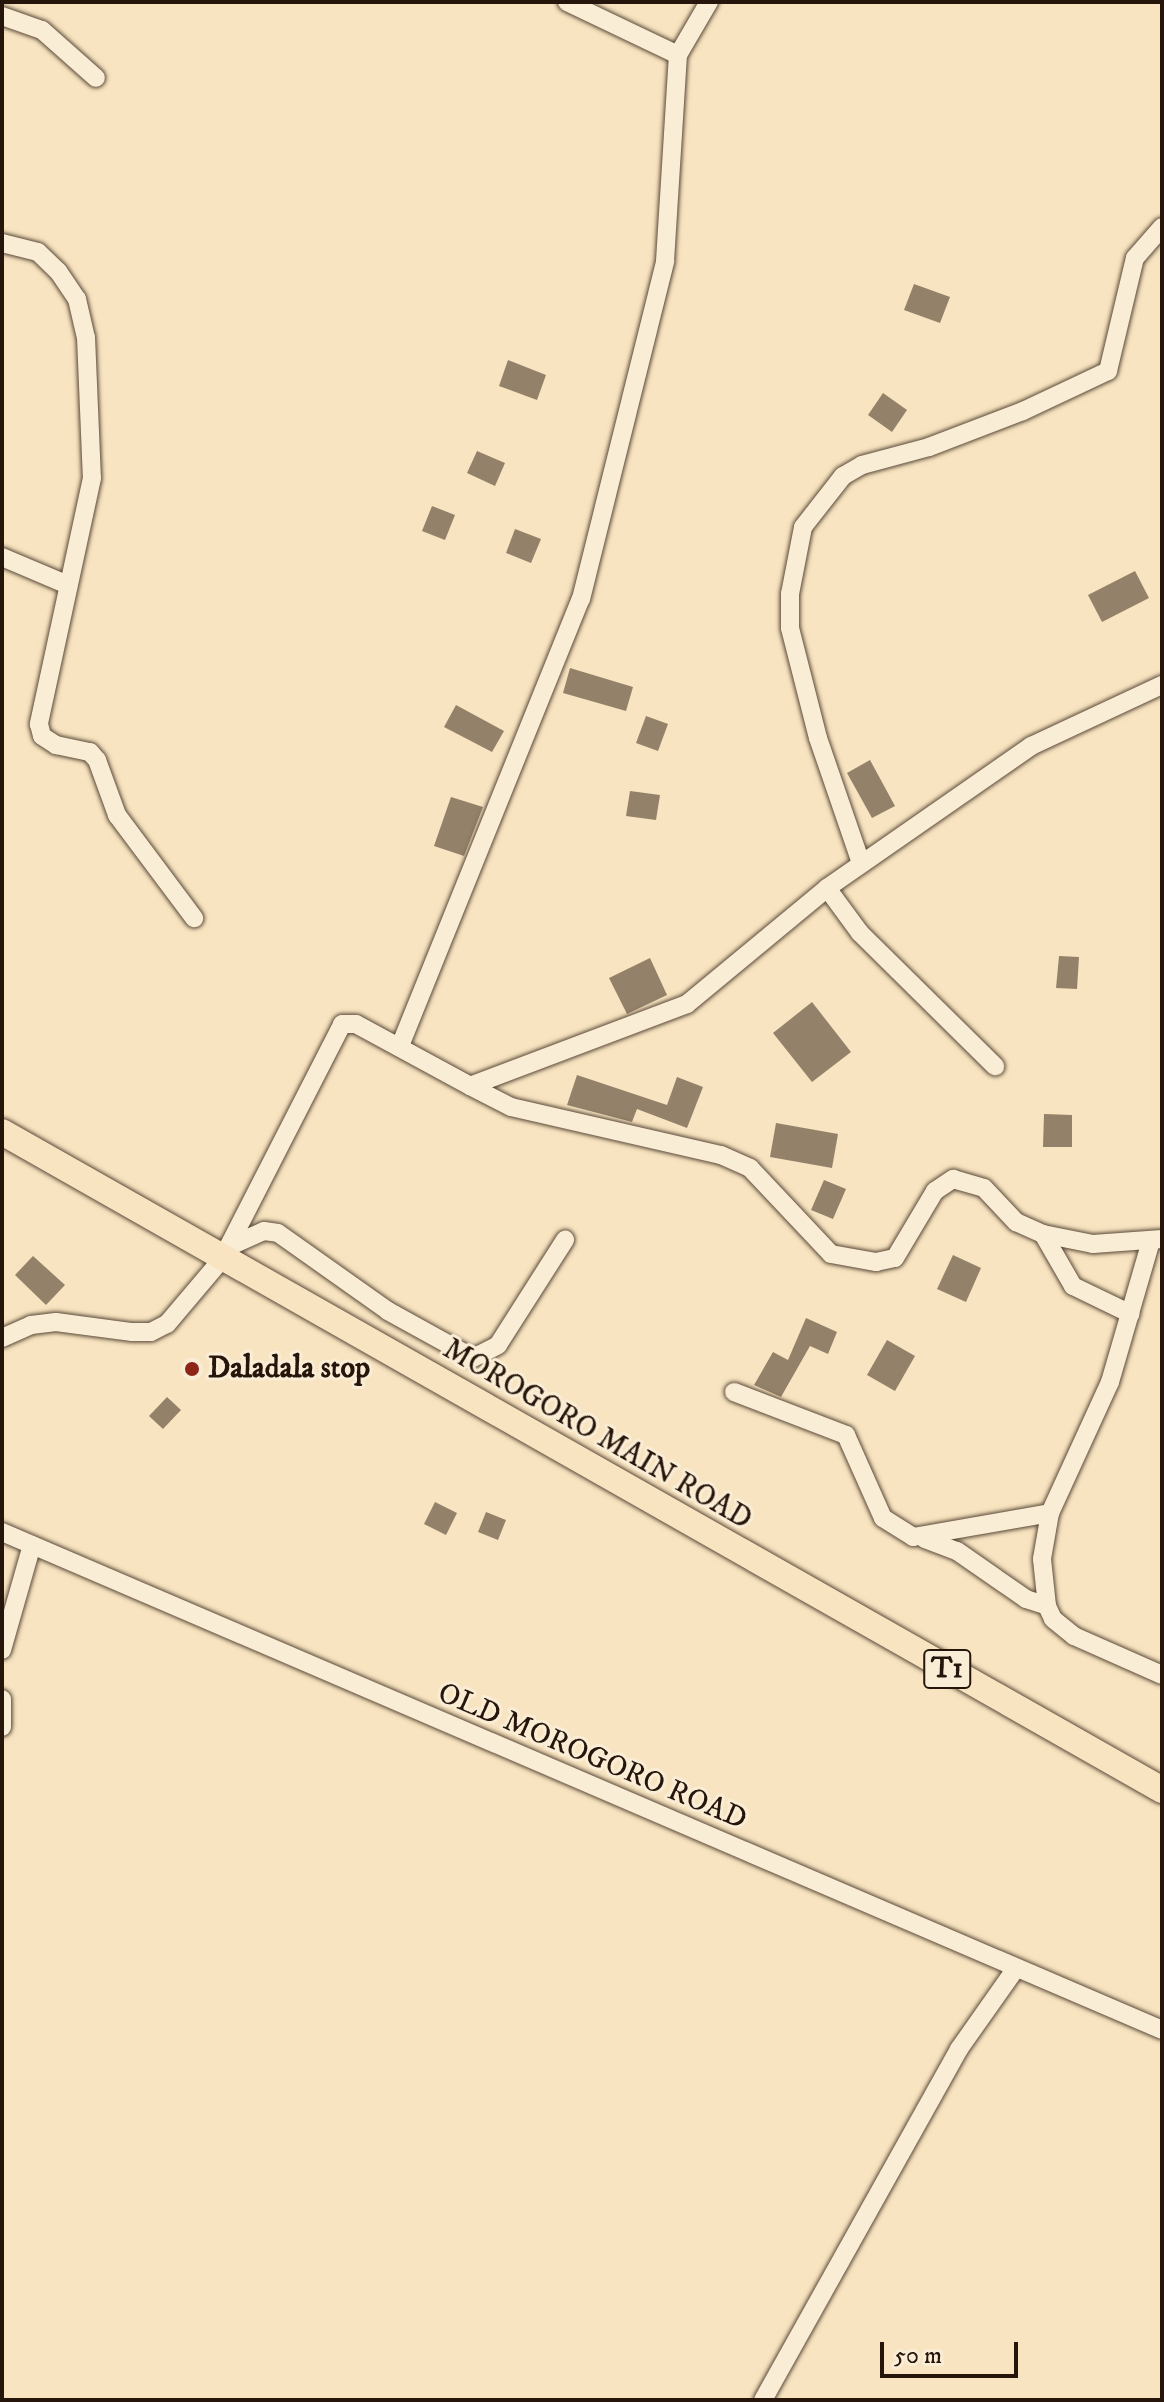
<!DOCTYPE html>
<style>
body{margin:0}
#map{position:relative;width:1164px;height:2402px;overflow:hidden;background:#f8e4c0;font-family:"IM FELL DW Pica",serif}
div>[style]{position:absolute}
.building>*{inset:0;background:#938169}
.roads{filter:drop-shadow(0 0 2px #5a4938) drop-shadow(0 0 2px #5a4938)}
.minor>*{height:18px;margin:-9px;padding:0 9px;transform-origin:9px;border-radius:9px;background:#faedd6}
.highway>*{height:26px;margin:-13px;padding:0 13px;transform-origin:13px;border-radius:13px;background:#f8e4c0}
.dots>*{width:22px;height:22px;translate:-50% -50%;box-sizing:border-box;border:4px solid #faedd6;border-radius:50%}
span{translate:-50% -50%;white-space:nowrap;text-align:center;line-height:1.15;-webkit-text-stroke:6px #faedd6;paint-order:stroke}
.shield-label span{padding:2px 6px;background:#faedd6;border:2px solid;border-radius:6px;-webkit-text-stroke-width:0}
.shield-label{font-size:28px;color:#25150a;font-weight:700}
.poi-label{font-size:30px;color:#25150a;font-weight:700}
.left{translate:0 -50%;text-align:left}
.street-label{font-size:30px;color:#25150a}
.frame{position:absolute;inset:0;border:4px solid #25150a;pointer-events:none}
.scale{position:absolute;left:880px;top:2342px;width:138px;height:36px;box-sizing:border-box;border:4px solid #25150a;border-top:0;padding-left:10px;font-size:24px;line-height:28px;white-space:nowrap;color:#25150a;-webkit-text-stroke:6px #faedd6;paint-order:stroke}
</style>
<div id="map">
<div class="building">
<div style="clip-path:polygon(914px 284px,950px 297px,940px 323px,904px 310px)"></div>
<div style="clip-path:polygon(508px 360px,546px 375px,537px 400px,499px 386px)"></div>
<div style="clip-path:polygon(883px 393px,907px 410px,892px 432px,868px 415px)"></div>
<div style="clip-path:polygon(477px 451px,505px 463px,495px 486px,467px 473px)"></div>
<div style="clip-path:polygon(432px 506px,455px 515px,445px 540px,422px 531px)"></div>
<div style="clip-path:polygon(515px 529px,541px 539px,531px 563px,506px 553px)"></div>
<div style="clip-path:polygon(1135px 571px,1149px 598px,1102px 622px,1088px 595px)"></div>
<div style="clip-path:polygon(570px 668px,633px 687px,626px 711px,563px 693px)"></div>
<div style="clip-path:polygon(456px 705px,504px 731px,492px 752px,444px 727px)"></div>
<div style="clip-path:polygon(646px 716px,668px 724px,658px 751px,636px 743px)"></div>
<div style="clip-path:polygon(870px 760px,895px 806px,872px 818px,847px 773px)"></div>
<div style="clip-path:polygon(630px 791px,660px 795px,656px 820px,626px 816px)"></div>
<div style="clip-path:polygon(451px 797px,483px 807px,464px 856px,434px 846px)"></div>
<div style="clip-path:polygon(1059px 956px,1079px 957px,1077px 989px,1056px 988px)"></div>
<div style="clip-path:polygon(650px 958px,667px 995px,627px 1014px,609px 978px)"></div>
<div style="clip-path:polygon(812px 1002px,851px 1052px,812px 1082px,773px 1033px)"></div>
<div style="clip-path:polygon(577px 1075px,667px 1105px,677px 1077px,703px 1087px,687px 1128px,637px 1109px,632px 1122px,567px 1105px)"></div>
<div style="clip-path:polygon(1044px 1114px,1072px 1115px,1072px 1147px,1043px 1147px)"></div>
<div style="clip-path:polygon(776px 1123px,838px 1134px,832px 1168px,770px 1157px)"></div>
<div style="clip-path:polygon(824px 1180px,846px 1189px,833px 1219px,811px 1210px)"></div>
<div style="clip-path:polygon(953px 1255px,981px 1268px,966px 1302px,937px 1289px)"></div>
<div style="clip-path:polygon(33px 1256px,65px 1285px,46px 1305px,15px 1275px)"></div>
<div style="clip-path:polygon(806px 1318px,837px 1332px,828px 1354px,810px 1346px,781px 1397px,754px 1385px,773px 1352px,788px 1360px)"></div>
<div style="clip-path:polygon(887px 1340px,915px 1356px,895px 1391px,867px 1375px)"></div>
<div style="clip-path:polygon(167px 1397px,181px 1410px,163px 1429px,149px 1416px)"></div>
<div style="clip-path:polygon(435px 1502px,457px 1513px,446px 1535px,424px 1524px)"></div>
<div style="clip-path:polygon(486px 1512px,506px 1520px,498px 1540px,478px 1532px)"></div>
</div>
<div class="roads">
<div class="minor">
<div style="left:567px;top:2px;width:123px;rotate:25.5deg"></div>
<div style="left:2px;top:16px;width:42px;rotate:19.3deg"></div>
<div style="left:42px;top:30px;width:72px;rotate:41.6deg"></div>
<div style="left:2px;top:243px;width:37px;rotate:14deg"></div>
<div style="left:38px;top:252px;width:28px;rotate:44deg"></div>
<div style="left:58px;top:271px;width:34px;rotate:56deg"></div>
<div style="left:77px;top:299px;width:39px;rotate:77deg"></div>
<div style="left:86px;top:337px;width:141px;rotate:87.6deg"></div>
<div style="left:92px;top:478px;width:252px;rotate:102.2deg"></div>
<div style="left:39px;top:724px;width:12px;rotate:76deg"></div>
<div style="left:42px;top:736px;width:17px;rotate:33deg"></div>
<div style="left:56px;top:745px;width:35px;rotate:12deg"></div>
<div style="left:90px;top:752px;width:11px;rotate:49deg"></div>
<div style="left:97px;top:760px;width:59px;rotate:70deg"></div>
<div style="left:117px;top:815px;width:129px;rotate:53.2deg"></div>
<div style="left:2px;top:557px;width:72px;rotate:23deg"></div>
<div style="left:861px;top:863px;width:132px;rotate:-109deg"></div>
<div style="left:818px;top:738px;width:114px;rotate:-104.3deg"></div>
<div style="left:790px;top:628px;width:34px;rotate:-90deg"></div>
<div style="left:790px;top:594px;width:68px;rotate:-79deg"></div>
<div style="left:803px;top:527px;width:65px;rotate:-51.9deg"></div>
<div style="left:843px;top:476px;width:22px;rotate:-30deg"></div>
<div style="left:862px;top:465px;width:69px;rotate:-15deg"></div>
<div style="left:929px;top:447px;width:101px;rotate:-21deg"></div>
<div style="left:1023px;top:411px;width:94px;rotate:-25.2deg"></div>
<div style="left:1108px;top:371px;width:116px;rotate:-76.6deg"></div>
<div style="left:1135px;top:258px;width:41px;rotate:-48.9deg"></div>
<div style="left:827px;top:888px;width:56px;rotate:53.7deg"></div>
<div style="left:860px;top:933px;width:190px;rotate:44.6deg"></div>
<div style="left:400px;top:1046px;width:482px;rotate:-68deg"></div>
<div style="left:581px;top:599px;width:348px;rotate:-76deg"></div>
<div style="left:665px;top:261px;width:206px;rotate:-86.4deg"></div>
<div style="left:678px;top:55px;width:61px;rotate:-59.7deg"></div>
<div style="left:470px;top:1086px;width:46px;rotate:27.1deg"></div>
<div style="left:511px;top:1107px;width:215px;rotate:12.9deg"></div>
<div style="left:721px;top:1155px;width:32px;rotate:24deg"></div>
<div style="left:750px;top:1168px;width:118px;rotate:46.7deg"></div>
<div style="left:831px;top:1254px;width:46px;rotate:10.1deg"></div>
<div style="left:876px;top:1262px;width:19px;rotate:-12deg"></div>
<div style="left:895px;top:1258px;width:78px;rotate:-59.2deg"></div>
<div style="left:935px;top:1191px;width:22px;rotate:-34deg"></div>
<div style="left:953px;top:1179px;width:32px;rotate:16deg"></div>
<div style="left:984px;top:1188px;width:47px;rotate:46.7deg"></div>
<div style="left:1016px;top:1222px;width:30px;rotate:24deg"></div>
<div style="left:1043px;top:1234px;width:51px;rotate:11.3deg"></div>
<div style="left:1093px;top:1244px;width:69px;rotate:-4.1deg"></div>
<div style="left:1043px;top:1234px;width:60px;rotate:60deg"></div>
<div style="left:1073px;top:1286px;width:64px;rotate:25.8deg"></div>
<div style="left:1151px;top:1241px;width:147px;rotate:106.2deg"></div>
<div style="left:1110px;top:1382px;width:144px;rotate:114.6deg"></div>
<div style="left:1050px;top:1513px;width:47px;rotate:99.9deg"></div>
<div style="left:1042px;top:1559px;width:47px;rotate:83.9deg"></div>
<div style="left:1047px;top:1606px;width:14px;rotate:65deg"></div>
<div style="left:1053px;top:1619px;width:27px;rotate:39deg"></div>
<div style="left:1074px;top:1636px;width:96px;rotate:23.9deg"></div>
<div style="left:228px;top:1247px;width:39px;rotate:-24deg"></div>
<div style="left:264px;top:1231px;width:14px;rotate:8deg"></div>
<div style="left:278px;top:1233px;width:135px;rotate:35.3deg"></div>
<div style="left:388px;top:1311px;width:97px;rotate:28.9deg"></div>
<div style="left:473px;top:1358px;width:28px;rotate:-27deg"></div>
<div style="left:498px;top:1345px;width:125px;rotate:-57.5deg"></div>
<div style="left:2px;top:1338px;width:32px;rotate:-24deg"></div>
<div style="left:31px;top:1325px;width:25px;rotate:-7deg"></div>
<div style="left:56px;top:1322px;width:77px;rotate:7.5deg"></div>
<div style="left:132px;top:1332px;width:19px"></div>
<div style="left:151px;top:1332px;width:18px;rotate:-27deg"></div>
<div style="left:167px;top:1324px;width:85px;rotate:-49.8deg"></div>
<div style="left:222px;top:1259px;width:264px;rotate:-62.9deg"></div>
<div style="left:342px;top:1024px;width:14px"></div>
<div style="left:356px;top:1024px;width:130px;rotate:28.5deg"></div>
<div style="left:470px;top:1086px;width:232px;rotate:-20.7deg"></div>
<div style="left:687px;top:1004px;width:182px;rotate:-39.6deg"></div>
<div style="left:827px;top:888px;width:249px;rotate:-34.8deg"></div>
<div style="left:1031px;top:746px;width:145px;rotate:-25deg"></div>
<div style="left:734px;top:1392px;width:120px;rotate:21deg"></div>
<div style="left:846px;top:1435px;width:91px;rotate:66deg"></div>
<div style="left:883px;top:1518px;width:36px;rotate:32deg"></div>
<div style="left:913px;top:1537px;width:139px;rotate:-9.9deg"></div>
<div style="left:2px;top:1532px;width:1262px;rotate:23.23deg"></div>
<div style="left:925px;top:1539px;width:34px;rotate:21deg"></div>
<div style="left:957px;top:1551px;width:84px;rotate:34.8deg"></div>
<div style="left:1026px;top:1599px;width:22px;rotate:18deg"></div>
<div style="left:2px;top:1650px;width:109px;rotate:-74.1deg"></div>
<div style="left:2px;top:1699px;width:28px;rotate:90deg"></div>
<div style="left:763px;top:2400px;width:402px;rotate:-60.8deg"></div>
<div style="left:959px;top:2049px;width:95px;rotate:-54.8deg"></div>
</div>
<div class="highway">
<div style="left:2px;top:1132px;width:1334px;rotate:29.56deg"></div>
</div>
</div>
<div class="dots">
<div style="left:192px;top:1369px;background:#8f2418"></div>
</div>
<div class="shield-label">
<span style="left:947px;top:1669px">T1</span>
</div>
<div class="poi-label">
<span class="left" style="left:208px;top:1369px">Daladala stop</span>
</div>
<div class="street-label">
<span style="left:597px;top:1435px;rotate:30deg">MOROGORO MAIN ROAD</span>
<span style="left:592px;top:1757px;rotate:23deg">OLD MOROGORO ROAD</span>
</div>
<div class="frame"></div>
<div class="scale">50 m</div>
</div>
